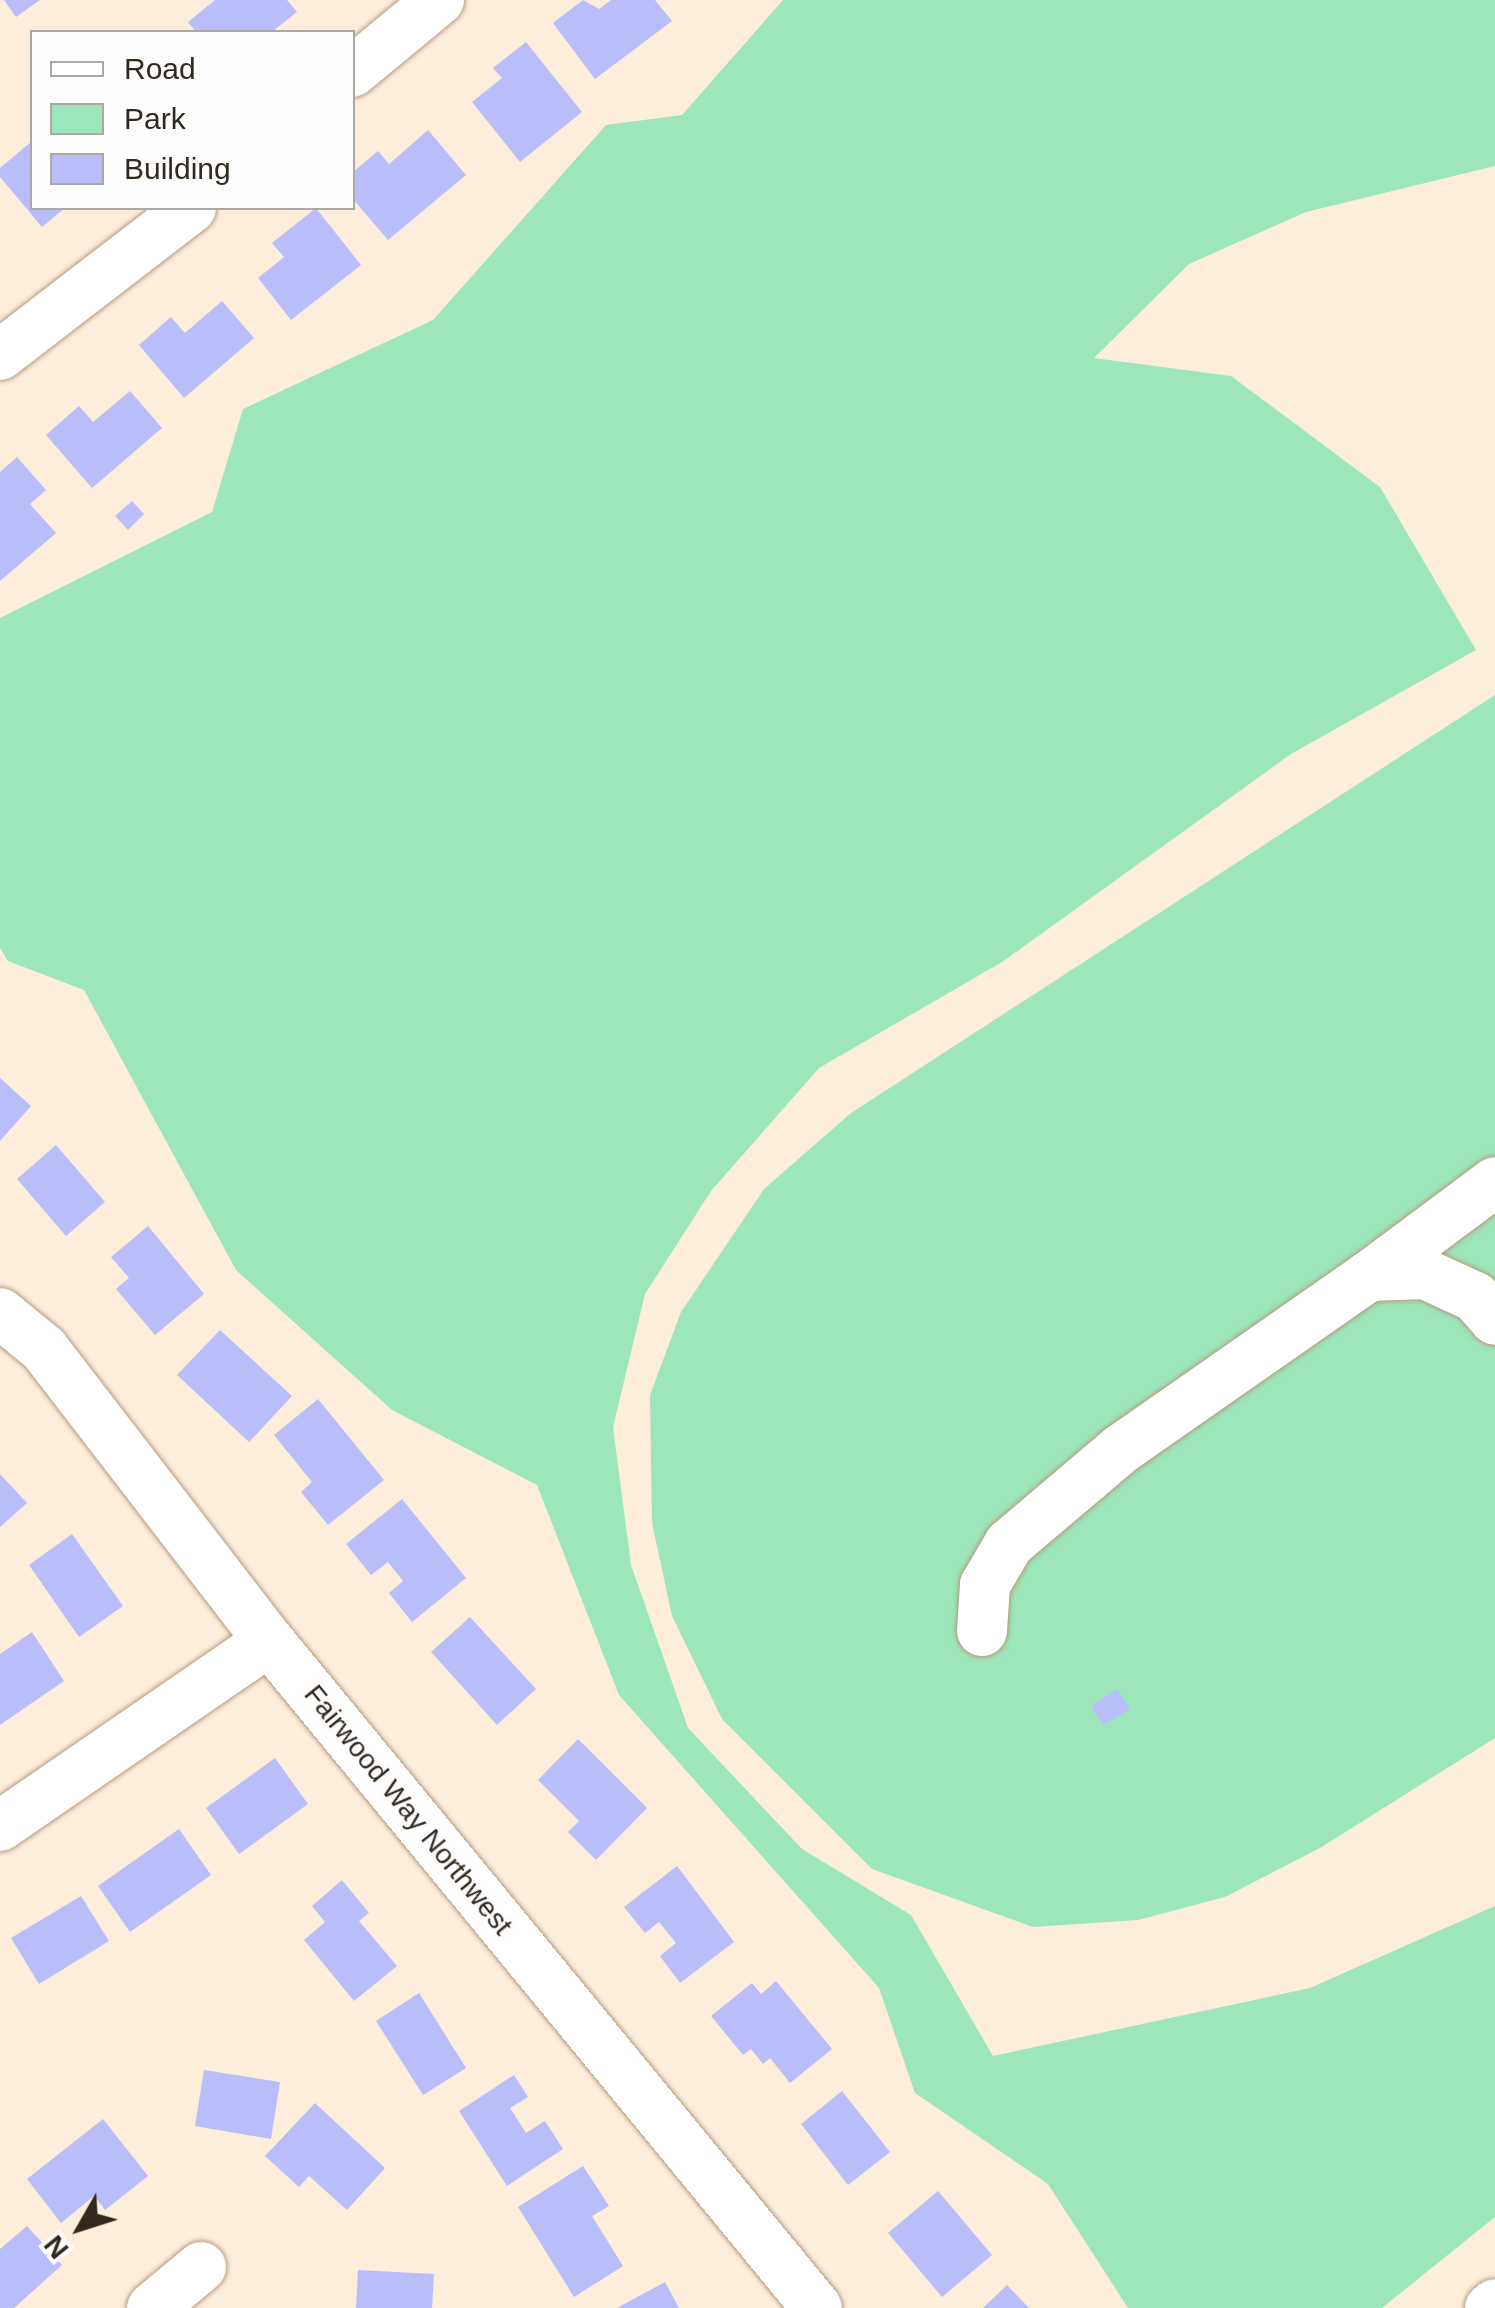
<!DOCTYPE html>
<style>
body{margin:0}
#map{position:relative;width:1495px;height:2308px;overflow:hidden;background:#fdeddb;font-family:Helvetica,sans-serif}
div>[style]{position:absolute}
.green>*{inset:0;background:#9de6bb}
.building>*{inset:0;background:#b9befa}
.roads{filter:drop-shadow(0 0 2px #b39b7e) drop-shadow(0 0 2px #b39b7e)}
.minor>*{height:50px;margin:-25px;padding:0 25px;transform-origin:25px;border-radius:25px;background:#fff}
span{translate:-50% -50%;white-space:nowrap;text-align:center;line-height:1.15;-webkit-text-stroke:8px #fdfdfd;paint-order:stroke}
.street-label{font-size:28px;color:#32281d}
.legend{position:absolute;left:30px;top:30px;width:325px;height:180px;box-sizing:border-box;background:#fdfdfd;border:2px solid #aca8a3;margin:0;padding:12px 18px;list-style:none;font-size:30px;color:#32281d}
.legend li{display:flex;align-items:center;gap:20px;height:50px}
.legend b{width:50px;border:2px solid #aca8a3}
.north{position:absolute;left:30px;top:2178px;width:100px;height:100px;-webkit-text-stroke:8px #fdfdfd;paint-order:stroke;rotate:231deg;font-size:28px;font-weight:700;line-height:40px;text-align:center;color:#32281d}
.north::after{content:'';display:block;margin:auto;width:35px;height:45px;background:#32281d;clip-path:polygon(50% 0,100% 100%,50% 72%,0 100%)}
</style>
<div id="map">
<div class="green">
<div style="clip-path:polygon(783px 0,1495px 0,1495px 166px,1306px 212px,1189px 264px,1094px 358px,1231px 376px,1380px 487px,1476px 650px,1291px 754px,1002px 962px,819px 1068px,711px 1191px,645px 1294px,613px 1427px,631px 1565px,688px 1728px,802px 1849px,911px 1915px,993px 2056px,1310px 1988px,1495px 1906px,1495px 2217px,1382px 2308px,1128px 2308px,1048px 2184px,915px 2093px,879px 1988px,619px 1695px,537px 1485px,392px 1410px,236px 1270px,84px 990px,8px 961px,0 948px,0 618px,212px 512px,243px 409px,433px 320px,606px 125px,682px 115px)"></div>
<div style="clip-path:polygon(1495px 695px,1495px 1738px,1320px 1848px,1225px 1897px,1138px 1920px,1033px 1927px,872px 1869px,722px 1719px,672px 1616px,652px 1523px,650px 1395px,681px 1312px,764px 1189px,851px 1113px)"></div>
</div>
<div class="building">
<div style="clip-path:polygon(4px 0,40px 0,16px 17px)"></div>
<div style="clip-path:polygon(215px 0,287px 0,297px 12px,272px 32px,196px 32px,188px 22px)"></div>
<div style="clip-path:polygon(583px 0,599px 9px,611px 0,655px 0,672px 21px,595px 79px,553px 23px)"></div>
<div style="clip-path:polygon(526px 42px,582px 112px,520px 162px,472px 102px,502px 78px,493px 68px)"></div>
<div style="clip-path:polygon(428px 130px,466px 175px,388px 240px,352px 198px,352px 173px,378px 151px,389px 164px)"></div>
<div style="clip-path:polygon(32px 141px,32px 208px,65px 208px,42px 227px,0 177px,0 168px)"></div>
<div style="clip-path:polygon(316px 208px,361px 265px,291px 320px,258px 278px,284px 257px,272px 243px)"></div>
<div style="clip-path:polygon(222px 301px,254px 338px,184px 398px,139px 345px,171px 317px,185px 333px)"></div>
<div style="clip-path:polygon(130px 391px,162px 428px,92px 488px,46px 435px,79px 406px,93px 422px)"></div>
<div style="clip-path:polygon(17px 457px,46px 490px,30px 504px,56px 533px,0 581px,0 472px)"></div>
<div style="clip-path:polygon(132px 501px,144px 514px,128px 530px,115px 516px)"></div>
<div style="clip-path:polygon(0 1078px,31px 1106px,0 1141px)"></div>
<div style="clip-path:polygon(56px 1145px,105px 1202px,66px 1236px,17px 1179px)"></div>
<div style="clip-path:polygon(148px 1226px,204px 1294px,155px 1335px,116px 1289px,129px 1278px,111px 1257px)"></div>
<div style="clip-path:polygon(220px 1330px,292px 1396px,249px 1442px,177px 1375px)"></div>
<div style="clip-path:polygon(318px 1399px,384px 1480px,328px 1525px,301px 1492px,312px 1482px,274px 1435px)"></div>
<div style="clip-path:polygon(0 1474px,27px 1503px,0 1527px)"></div>
<div style="clip-path:polygon(402px 1499px,466px 1578px,412px 1622px,389px 1593px,403px 1581px,388px 1562px,371px 1575px,346px 1544px)"></div>
<div style="clip-path:polygon(72px 1534px,123px 1606px,79px 1637px,29px 1565px)"></div>
<div style="clip-path:polygon(470px 1617px,536px 1689px,497px 1725px,431px 1652px)"></div>
<div style="clip-path:polygon(32px 1632px,64px 1681px,0 1725px,0 1654px)"></div>
<div style="clip-path:polygon(1117px 1689px,1130px 1709px,1103px 1725px,1091px 1706px)"></div>
<div style="clip-path:polygon(578px 1739px,647px 1808px,596px 1860px,568px 1832px,579px 1821px,538px 1780px)"></div>
<div style="clip-path:polygon(275px 1758px,308px 1804px,239px 1854px,206px 1808px)"></div>
<div style="clip-path:polygon(179px 1829px,211px 1875px,130px 1932px,98px 1886px)"></div>
<div style="clip-path:polygon(677px 1866px,734px 1942px,680px 1983px,660px 1956px,676px 1943px,659px 1922px,645px 1933px,624px 1907px)"></div>
<div style="clip-path:polygon(342px 1880px,369px 1913px,359px 1921px,397px 1966px,354px 2001px,304px 1940px,325px 1922px,312px 1906px)"></div>
<div style="clip-path:polygon(81px 1896px,109px 1941px,39px 1984px,11px 1938px)"></div>
<div style="clip-path:polygon(776px 1981px,832px 2049px,790px 2083px,770px 2058px,763px 2064px,751px 2049px,743px 2055px,711px 2016px,752px 1983px,761px 1994px)"></div>
<div style="clip-path:polygon(419px 1993px,466px 2068px,423px 2095px,376px 2021px)"></div>
<div style="clip-path:polygon(204px 2070px,280px 2082px,271px 2139px,195px 2126px)"></div>
<div style="clip-path:polygon(514px 2075px,528px 2097px,510px 2108px,526px 2133px,545px 2121px,563px 2149px,507px 2186px,459px 2111px)"></div>
<div style="clip-path:polygon(842px 2091px,890px 2152px,848px 2185px,801px 2124px)"></div>
<div style="clip-path:polygon(315px 2103px,385px 2168px,347px 2210px,309px 2176px,299px 2187px,265px 2156px)"></div>
<div style="clip-path:polygon(103px 2119px,148px 2176px,105px 2210px,94px 2196px,61px 2223px,27px 2179px)"></div>
<div style="clip-path:polygon(583px 2166px,609px 2206px,592px 2216px,623px 2266px,574px 2297px,518px 2207px)"></div>
<div style="clip-path:polygon(938px 2191px,992px 2255px,942px 2297px,888px 2233px)"></div>
<div style="clip-path:polygon(27px 2226px,62px 2265px,14px 2308px,0 2308px,0 2249px)"></div>
<div style="clip-path:polygon(358px 2270px,434px 2274px,432px 2308px,356px 2308px)"></div>
<div style="clip-path:polygon(665px 2282px,679px 2308px,617px 2308px)"></div>
<div style="clip-path:polygon(1007px 2285px,1029px 2308px,983px 2308px)"></div>
</div>
<div class="roads">
<div class="minor">
<div style="left:352px;top:72px;width:113px;rotate:-39.6deg"></div>
<div style="left:0;top:355px;width:241px;rotate:-37.6deg"></div>
<div style="left:1369px;top:1276px;width:157px;rotate:-36.7deg"></div>
<div style="left:0;top:1313px;width:57px;rotate:39.3deg"></div>
<div style="left:44px;top:1349px;width:369px;rotate:52.4deg"></div>
<div style="left:269px;top:1641px;width:863px;rotate:50.59deg"></div>
<div style="left:982px;top:1631px;width:46px;rotate:-86.3deg"></div>
<div style="left:985px;top:1585px;width:48px;rotate:-59.7deg"></div>
<div style="left:1009px;top:1544px;width:147px;rotate:-40.3deg"></div>
<div style="left:1121px;top:1449px;width:302px;rotate:-34.9deg"></div>
<div style="left:1369px;top:1276px;width:56px;rotate:-2deg"></div>
<div style="left:1425px;top:1274px;width:55px;rotate:24.7deg"></div>
<div style="left:1475px;top:1297px;width:30px;rotate:49deg"></div>
<div style="left:0;top:1826px;width:326px;rotate:-34.5deg"></div>
<div style="left:152px;top:2308px;width:64px;rotate:-39.9deg"></div>
<div style="left:1490px;top:2308px;width:6px;rotate:-39deg"></div>
</div>
</div>
<div class="street-label">
<span style="left:408px;top:1810px;rotate:51deg">Fairwood Way Northwest</span>
</div>
<ul class="legend">
<li><b style="height:12px;background:#fff"></b>Road</li>
<li><b style="height:28px;background:#9de6bb"></b>Park</li>
<li><b style="height:28px;background:#b9befa"></b>Building</li>
</ul>
<div class="north">N</div>
</div>
